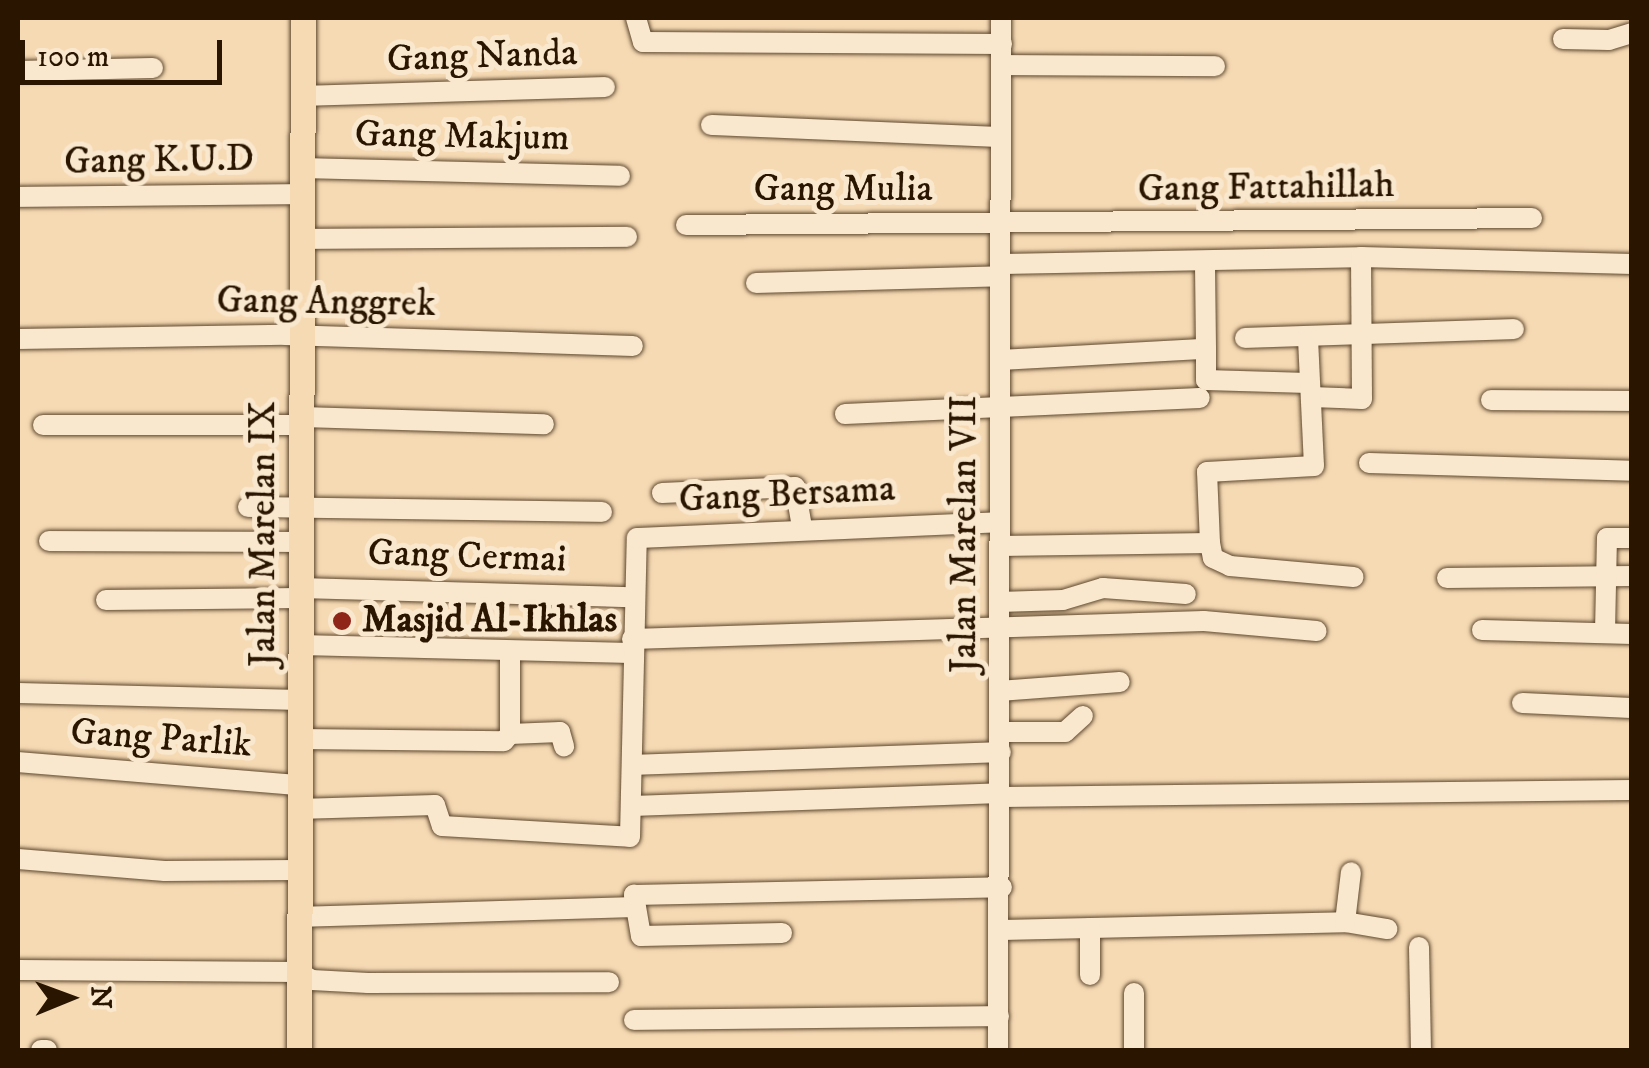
<!DOCTYPE html>
<style>
body{margin:0}
#map{position:relative;width:1649px;height:1068px;overflow:hidden;background:#f6dab4;font-family:"IM FELL DW Pica",serif}
div>[style]{position:absolute}
.roads{filter:drop-shadow(0 0 2px #5d472d) drop-shadow(0 0 2px #5d472d)}
.minor>*{height:20px;margin:-10px;padding:0 10px;transform-origin:10px;border-radius:10px;background:#f9e7ce}
.major>*{height:25px;margin:-12.5px;padding:0 12.5px;transform-origin:12.5px;border-radius:12.5px;background:#f6dab4}
.dots>*{width:28px;height:28px;translate:-50% -50%;box-sizing:border-box;border:5px solid #f9e7ce;border-radius:50%}
span{translate:-50% -50%;white-space:nowrap;text-align:center;line-height:1.15;-webkit-text-stroke:10px #f9e7ce;paint-order:stroke}
.street-label{font-size:38px;color:#2a1600}
.poi-label{font-size:38px;color:#2a1600;font-weight:700}
.left{translate:0 -50%;text-align:left}
.frame{position:absolute;inset:0;border:20px solid #2a1600;pointer-events:none}
.north{position:absolute;left:20px;top:948px;width:100px;height:100px;-webkit-text-stroke:8px #f9e7ce;paint-order:stroke;rotate:89deg;font-size:28px;font-weight:700;line-height:40px;text-align:center;color:#2a1600}
.north::after{content:'';display:block;margin:auto;width:35px;height:45px;background:#2a1600;clip-path:polygon(50% 0,100% 100%,50% 72%,0 100%)}
.scale{position:absolute;left:20px;top:40px;width:202px;height:45px;box-sizing:border-box;border:5px solid #2a1600;border-top:0;padding-left:12px;font-size:30px;line-height:35px;white-space:nowrap;color:#2a1600;-webkit-text-stroke:8px #f9e7ce;paint-order:stroke}
</style>
<div id="map">
<div class="roads">
<div class="minor">
<div style="left:636px;top:18px;width:25px;rotate:74deg"></div>
<div style="left:643px;top:42px;width:359px;rotate:0.3deg"></div>
<div style="left:1563px;top:39px;width:46px;rotate:1.2deg"></div>
<div style="left:1609px;top:40px;width:24px;rotate:-17deg"></div>
<div style="left:1002px;top:65px;width:213px;rotate:0.3deg"></div>
<div style="left:18px;top:71px;width:135px;rotate:-1.3deg"></div>
<div style="left:302px;top:96px;width:303px;rotate:-1.7deg"></div>
<div style="left:711px;top:125px;width:290px;rotate:2.4deg"></div>
<div style="left:301px;top:168px;width:319px;rotate:1.4deg"></div>
<div style="left:18px;top:197px;width:283px;rotate:-0.6deg"></div>
<div style="left:686px;top:225px;width:846px;rotate:-0.47deg"></div>
<div style="left:301px;top:239px;width:326px;rotate:-0.4deg"></div>
<div style="left:1000px;top:264px;width:361px;rotate:-1.1deg"></div>
<div style="left:1205px;top:265px;width:84px;rotate:89.3deg"></div>
<div style="left:756px;top:283px;width:244px;rotate:-1.6deg"></div>
<div style="left:1245px;top:338px;width:269px;rotate:-1.9deg"></div>
<div style="left:18px;top:339px;width:267px;rotate:-0.9deg"></div>
<div style="left:285px;top:335px;width:348px;rotate:1.8deg"></div>
<div style="left:1000px;top:360px;width:206px;rotate:-3.1deg"></div>
<div style="left:1206px;top:349px;width:31px;rotate:90deg"></div>
<div style="left:1206px;top:380px;width:102px;rotate:1.7deg"></div>
<div style="left:1311px;top:397px;width:51px;rotate:2.2deg"></div>
<div style="left:1362px;top:399px;width:142px;rotate:-90.4deg"></div>
<div style="left:1361px;top:257px;width:271px;rotate:1.5deg"></div>
<div style="left:1491px;top:400px;width:141px;rotate:0.4deg"></div>
<div style="left:845px;top:414px;width:355px;rotate:-2.6deg"></div>
<div style="left:302px;top:417px;width:242px;rotate:1.7deg"></div>
<div style="left:43px;top:425px;width:258px"></div>
<div style="left:1369px;top:463px;width:263px;rotate:1.7deg"></div>
<div style="left:662px;top:493px;width:133px;rotate:-2.6deg"></div>
<div style="left:795px;top:487px;width:41px;rotate:80.1deg"></div>
<div style="left:248px;top:507px;width:354px;rotate:0.8deg"></div>
<div style="left:49px;top:541px;width:251px;rotate:0.2deg"></div>
<div style="left:1210px;top:543px;width:71px;rotate:-92.4deg"></div>
<div style="left:1207px;top:472px;width:107px;rotate:-3.2deg"></div>
<div style="left:1314px;top:466px;width:129px;rotate:-92.7deg"></div>
<div style="left:1000px;top:546px;width:210px;rotate:-0.8deg"></div>
<div style="left:1210px;top:543px;width:15px;rotate:79deg"></div>
<div style="left:1213px;top:558px;width:19px;rotate:25deg"></div>
<div style="left:1230px;top:566px;width:124px;rotate:5.1deg"></div>
<div style="left:1447px;top:578px;width:185px;rotate:-0.6deg"></div>
<div style="left:300px;top:588px;width:331px;rotate:1.6deg"></div>
<div style="left:106px;top:600px;width:194px;rotate:-0.6deg"></div>
<div style="left:999px;top:602px;width:64px;rotate:-1.8deg"></div>
<div style="left:1063px;top:600px;width:42px;rotate:-16.7deg"></div>
<div style="left:1103px;top:588px;width:83px;rotate:4.1deg"></div>
<div style="left:1482px;top:630px;width:150px;rotate:1.5deg"></div>
<div style="left:1605px;top:632px;width:94px;rotate:-88.8deg"></div>
<div style="left:1607px;top:538px;width:25px"></div>
<div style="left:632px;top:639px;width:572px;rotate:-1.8deg"></div>
<div style="left:1204px;top:621px;width:113px;rotate:5.1deg"></div>
<div style="left:300px;top:645px;width:331px;rotate:1.4deg"></div>
<div style="left:510px;top:651px;width:83px;rotate:90deg"></div>
<div style="left:999px;top:691px;width:121px;rotate:-4.3deg"></div>
<div style="left:18px;top:693px;width:282px;rotate:1.4deg"></div>
<div style="left:1522px;top:703px;width:110px;rotate:2.6deg"></div>
<div style="left:1000px;top:732px;width:65px"></div>
<div style="left:1065px;top:732px;width:24px;rotate:-42deg"></div>
<div style="left:300px;top:739px;width:204px;rotate:0.6deg"></div>
<div style="left:504px;top:741px;width:9px;rotate:-49deg"></div>
<div style="left:510px;top:734px;width:50px;rotate:-2.3deg"></div>
<div style="left:560px;top:732px;width:15px;rotate:74deg"></div>
<div style="left:18px;top:762px;width:282px;rotate:4.7deg"></div>
<div style="left:633px;top:765px;width:368px;rotate:-2deg"></div>
<div style="left:1002px;top:797px;width:630px;rotate:-0.64deg"></div>
<div style="left:632px;top:806px;width:369px;rotate:-2deg"></div>
<div style="left:298px;top:809px;width:137px;rotate:-1.7deg"></div>
<div style="left:435px;top:805px;width:22px;rotate:72deg"></div>
<div style="left:442px;top:826px;width:188px;rotate:3.3deg"></div>
<div style="left:630px;top:837px;width:299px;rotate:-88.7deg"></div>
<div style="left:637px;top:538px;width:363px;rotate:-2.5deg"></div>
<div style="left:18px;top:859px;width:147px;rotate:4.7deg"></div>
<div style="left:165px;top:871px;width:131px;rotate:-0.4deg"></div>
<div style="left:298px;top:917px;width:336px;rotate:-1.7deg"></div>
<div style="left:1345px;top:922px;width:43px;rotate:9.5deg"></div>
<div style="left:1002px;top:930px;width:343px;rotate:-1.3deg"></div>
<div style="left:1345px;top:922px;width:50px;rotate:-83.2deg"></div>
<div style="left:782px;top:933px;width:141px;rotate:178.8deg"></div>
<div style="left:641px;top:936px;width:42px;rotate:-99.7deg"></div>
<div style="left:634px;top:895px;width:368px;rotate:-1.2deg"></div>
<div style="left:1419px;top:947px;width:103px;rotate:88.9deg"></div>
<div style="left:18px;top:970px;width:280px;rotate:0.4deg"></div>
<div style="left:298px;top:972px;width:16px;rotate:30deg"></div>
<div style="left:312px;top:980px;width:56px;rotate:3.1deg"></div>
<div style="left:368px;top:983px;width:241px;rotate:-0.2deg"></div>
<div style="left:1090px;top:975px;width:47px;rotate:-90deg"></div>
<div style="left:1134px;top:993px;width:57px;rotate:90deg"></div>
<div style="left:634px;top:1020px;width:365px;rotate:-0.6deg"></div>
<div style="left:41px;top:1050px;width:6px"></div>
<div style="left:998px;top:1050px;width:1032px;rotate:-89.83deg"></div>
</div>
<div class="major">
<div style="left:299px;top:1050px;width:1032px;rotate:-89.78deg"></div>
</div>
</div>
<div class="dots">
<div style="left:342px;top:621px;background:#8f2418"></div>
</div>
<div class="street-label">
<span style="left:482px;top:57px;rotate:-2deg">Gang Nanda</span>
<span style="left:462px;top:137px;rotate:1deg">Gang Makjum</span>
<span style="left:159px;top:161px;rotate:-1deg">Gang K.U.D</span>
<span style="left:1266px;top:188px;rotate:-1deg">Gang Fattahillah</span>
<span style="left:843px;top:190px">Gang Mulia</span>
<span style="left:326px;top:303px;rotate:1deg">Gang Anggrek</span>
<span style="left:787px;top:495px;rotate:-3deg">Gang Bersama</span>
<span style="left:264px;top:534px;rotate:-90deg">Jalan Marelan IX</span>
<span style="left:965px;top:534px;rotate:-90deg">Jalan Marelan VII</span>
<span style="left:467px;top:557px;rotate:2deg">Gang Cermai</span>
<span style="left:161px;top:739px;rotate:4deg">Gang Parlik</span>
</div>
<div class="poi-label">
<span class="left" style="left:362px;top:621px">Masjid Al-Ikhlas</span>
</div>
<div class="frame"></div>
<div class="north">N</div>
<div class="scale">100 m</div>
</div>
